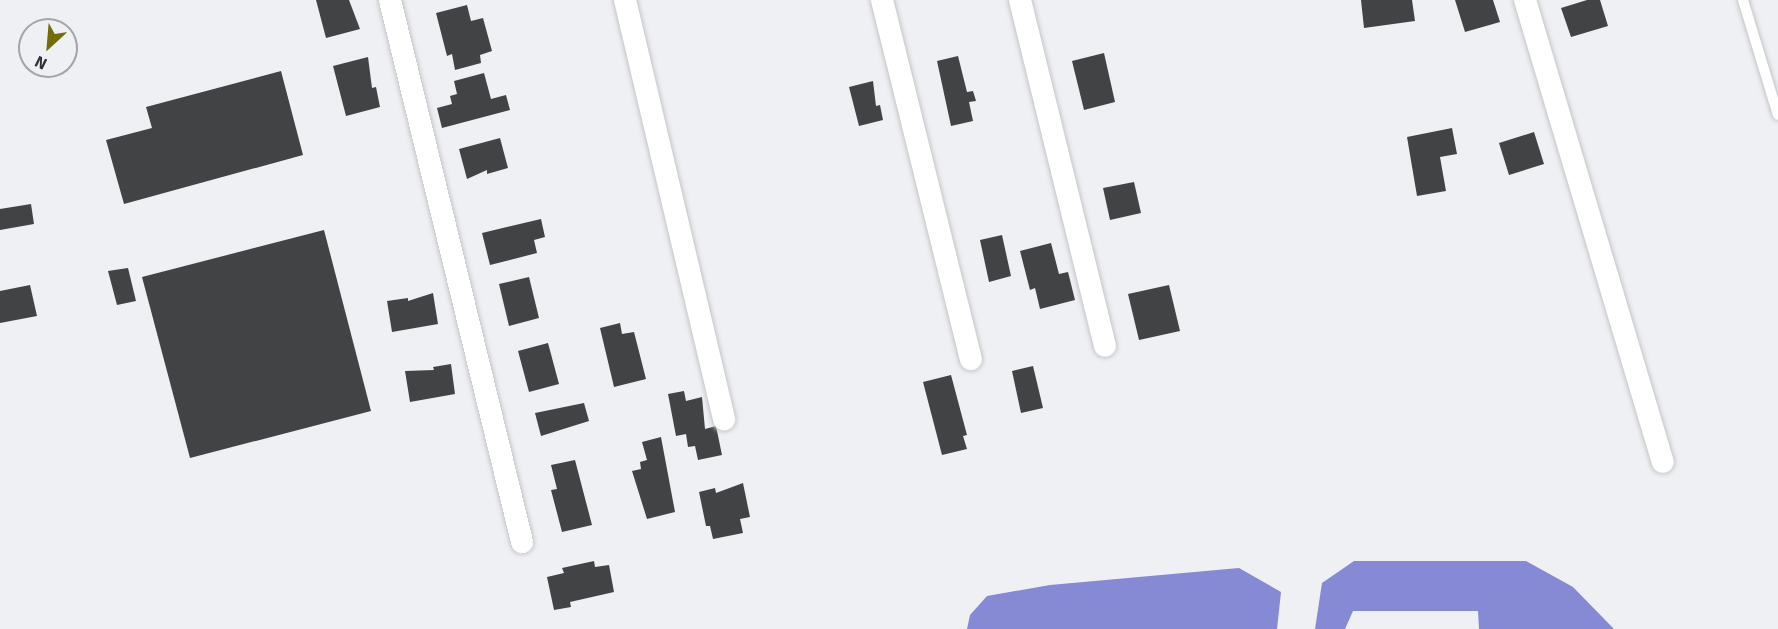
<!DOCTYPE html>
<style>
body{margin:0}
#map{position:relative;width:1778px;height:629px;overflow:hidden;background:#eff0f3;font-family:Signika,sans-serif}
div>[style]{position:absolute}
.water>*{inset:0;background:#8689d4}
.building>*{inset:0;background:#424345}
.roads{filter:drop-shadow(0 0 2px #c5c5c8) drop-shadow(0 0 2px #c5c5c8)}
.lane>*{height:10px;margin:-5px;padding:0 5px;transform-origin:5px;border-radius:5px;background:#fff}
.street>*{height:22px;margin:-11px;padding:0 11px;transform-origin:11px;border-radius:11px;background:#fff}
span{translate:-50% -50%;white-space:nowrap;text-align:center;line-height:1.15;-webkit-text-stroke:6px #eff0f3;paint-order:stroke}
.north{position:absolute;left:18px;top:18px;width:60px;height:60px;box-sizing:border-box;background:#eff0f3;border:2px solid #a3a4a6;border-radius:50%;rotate:206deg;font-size:16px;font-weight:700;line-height:24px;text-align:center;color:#313132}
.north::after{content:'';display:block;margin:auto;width:21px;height:27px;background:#746c07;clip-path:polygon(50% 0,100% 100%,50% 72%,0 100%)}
</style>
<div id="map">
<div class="water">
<div style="clip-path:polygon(1354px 561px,1526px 561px,1573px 587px,1614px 629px,1479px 629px,1478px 611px,1353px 611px,1345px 629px,1315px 629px,1322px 583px)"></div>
<div style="clip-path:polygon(1239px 568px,1281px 592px,1277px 629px,967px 629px,970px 615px,987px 596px,1050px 585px)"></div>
</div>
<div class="building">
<div style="clip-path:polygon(316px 0,349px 0,360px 29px,326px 38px)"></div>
<div style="clip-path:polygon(1361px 0,1412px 0,1415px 21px,1364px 28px)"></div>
<div style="clip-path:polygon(1455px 0,1493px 0,1500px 22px,1465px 32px)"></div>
<div style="clip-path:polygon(1587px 0,1600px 0,1608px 26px,1571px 37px,1561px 8px)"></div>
<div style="clip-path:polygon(467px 5px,471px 21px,483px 18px,492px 51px,480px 55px,481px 63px,455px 70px,452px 54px,447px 56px,436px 13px)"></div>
<div style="clip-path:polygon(1104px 53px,1115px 102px,1084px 110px,1072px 61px)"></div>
<div style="clip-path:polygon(958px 56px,967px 92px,973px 91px,976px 101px,969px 102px,973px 121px,951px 126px,937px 61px)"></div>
<div style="clip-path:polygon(368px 57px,372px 88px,376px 87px,380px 107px,346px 116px,333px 66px)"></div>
<div style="clip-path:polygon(281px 71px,303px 155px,124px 204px,106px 140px,152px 128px,146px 107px)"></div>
<div style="clip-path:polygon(484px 73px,491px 99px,506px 95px,510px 110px,442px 128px,437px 108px,452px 104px,450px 96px,457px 94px,454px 81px)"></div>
<div style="clip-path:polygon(873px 81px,876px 106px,880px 105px,883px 120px,859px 126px,849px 87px)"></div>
<div style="clip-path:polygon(1452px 128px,1457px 154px,1440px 157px,1446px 191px,1417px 196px,1407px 137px)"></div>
<div style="clip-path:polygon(1534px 132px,1544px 164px,1509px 175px,1499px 143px)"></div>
<div style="clip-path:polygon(500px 138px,508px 168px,487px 174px,487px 170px,467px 179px,459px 149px)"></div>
<div style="clip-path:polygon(1134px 182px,1141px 213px,1110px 220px,1103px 188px)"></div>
<div style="clip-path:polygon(31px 204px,34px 224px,0 230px,0 209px)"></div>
<div style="clip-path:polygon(541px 219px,545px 237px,534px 240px,537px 253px,490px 265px,482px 233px)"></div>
<div style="clip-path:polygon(324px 230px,371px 411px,190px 458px,142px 277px)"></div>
<div style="clip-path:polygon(1002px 235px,1011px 276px,989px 282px,980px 240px)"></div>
<div style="clip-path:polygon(1051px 243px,1059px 274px,1068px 272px,1075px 300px,1040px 309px,1035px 288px,1030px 290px,1020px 251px)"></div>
<div style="clip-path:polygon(128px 268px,136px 301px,117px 305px,108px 271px)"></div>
<div style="clip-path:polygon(529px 277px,539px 318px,509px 326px,499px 284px)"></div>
<div style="clip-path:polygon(30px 285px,37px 316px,0 323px,0 291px)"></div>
<div style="clip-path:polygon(1169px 285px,1180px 331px,1139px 340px,1128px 294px)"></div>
<div style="clip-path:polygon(433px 293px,438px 324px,392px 332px,387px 301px,408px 298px,408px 301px)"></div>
<div style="clip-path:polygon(620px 323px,622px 334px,634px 332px,646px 379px,614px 387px,600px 328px)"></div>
<div style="clip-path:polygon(548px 343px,559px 384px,529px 392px,518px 351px)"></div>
<div style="clip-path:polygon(451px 364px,455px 394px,410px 402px,405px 371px,434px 370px,433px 367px)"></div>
<div style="clip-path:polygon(1033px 366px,1043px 408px,1021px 413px,1012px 371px)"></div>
<div style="clip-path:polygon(951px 375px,967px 435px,963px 436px,967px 449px,942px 455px,923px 382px)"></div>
<div style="clip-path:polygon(684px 391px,686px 401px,702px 397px,705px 429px,716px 426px,722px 455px,698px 460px,695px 446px,688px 447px,686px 434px,676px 436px,668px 394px)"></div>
<div style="clip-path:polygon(584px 403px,589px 421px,541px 436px,535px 413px)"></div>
<div style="clip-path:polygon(661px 437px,675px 512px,647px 519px,632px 471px,641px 469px,640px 462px,647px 460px,642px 442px)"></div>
<div style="clip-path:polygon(575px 460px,592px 525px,562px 532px,551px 490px,557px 489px,551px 465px)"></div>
<div style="clip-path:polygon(743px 483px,750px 517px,740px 519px,743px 533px,713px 539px,710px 526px,706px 526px,699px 492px,715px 488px,716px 493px)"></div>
<div style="clip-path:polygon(594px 561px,595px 567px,609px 565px,614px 592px,570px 602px,571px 607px,554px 610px,547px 577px,564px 573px,562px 568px)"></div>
</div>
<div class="roads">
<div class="lane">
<div style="left:1743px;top:0;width:120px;rotate:73.1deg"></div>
</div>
<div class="street">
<div style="left:390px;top:0;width:558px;rotate:76.31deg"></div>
<div style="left:625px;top:0;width:431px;rotate:76.7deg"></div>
<div style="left:882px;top:0;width:370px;rotate:76.1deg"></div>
<div style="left:1020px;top:0;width:356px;rotate:76.2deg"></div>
<div style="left:1525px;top:0;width:482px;rotate:73.4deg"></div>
</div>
</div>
<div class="north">N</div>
</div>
